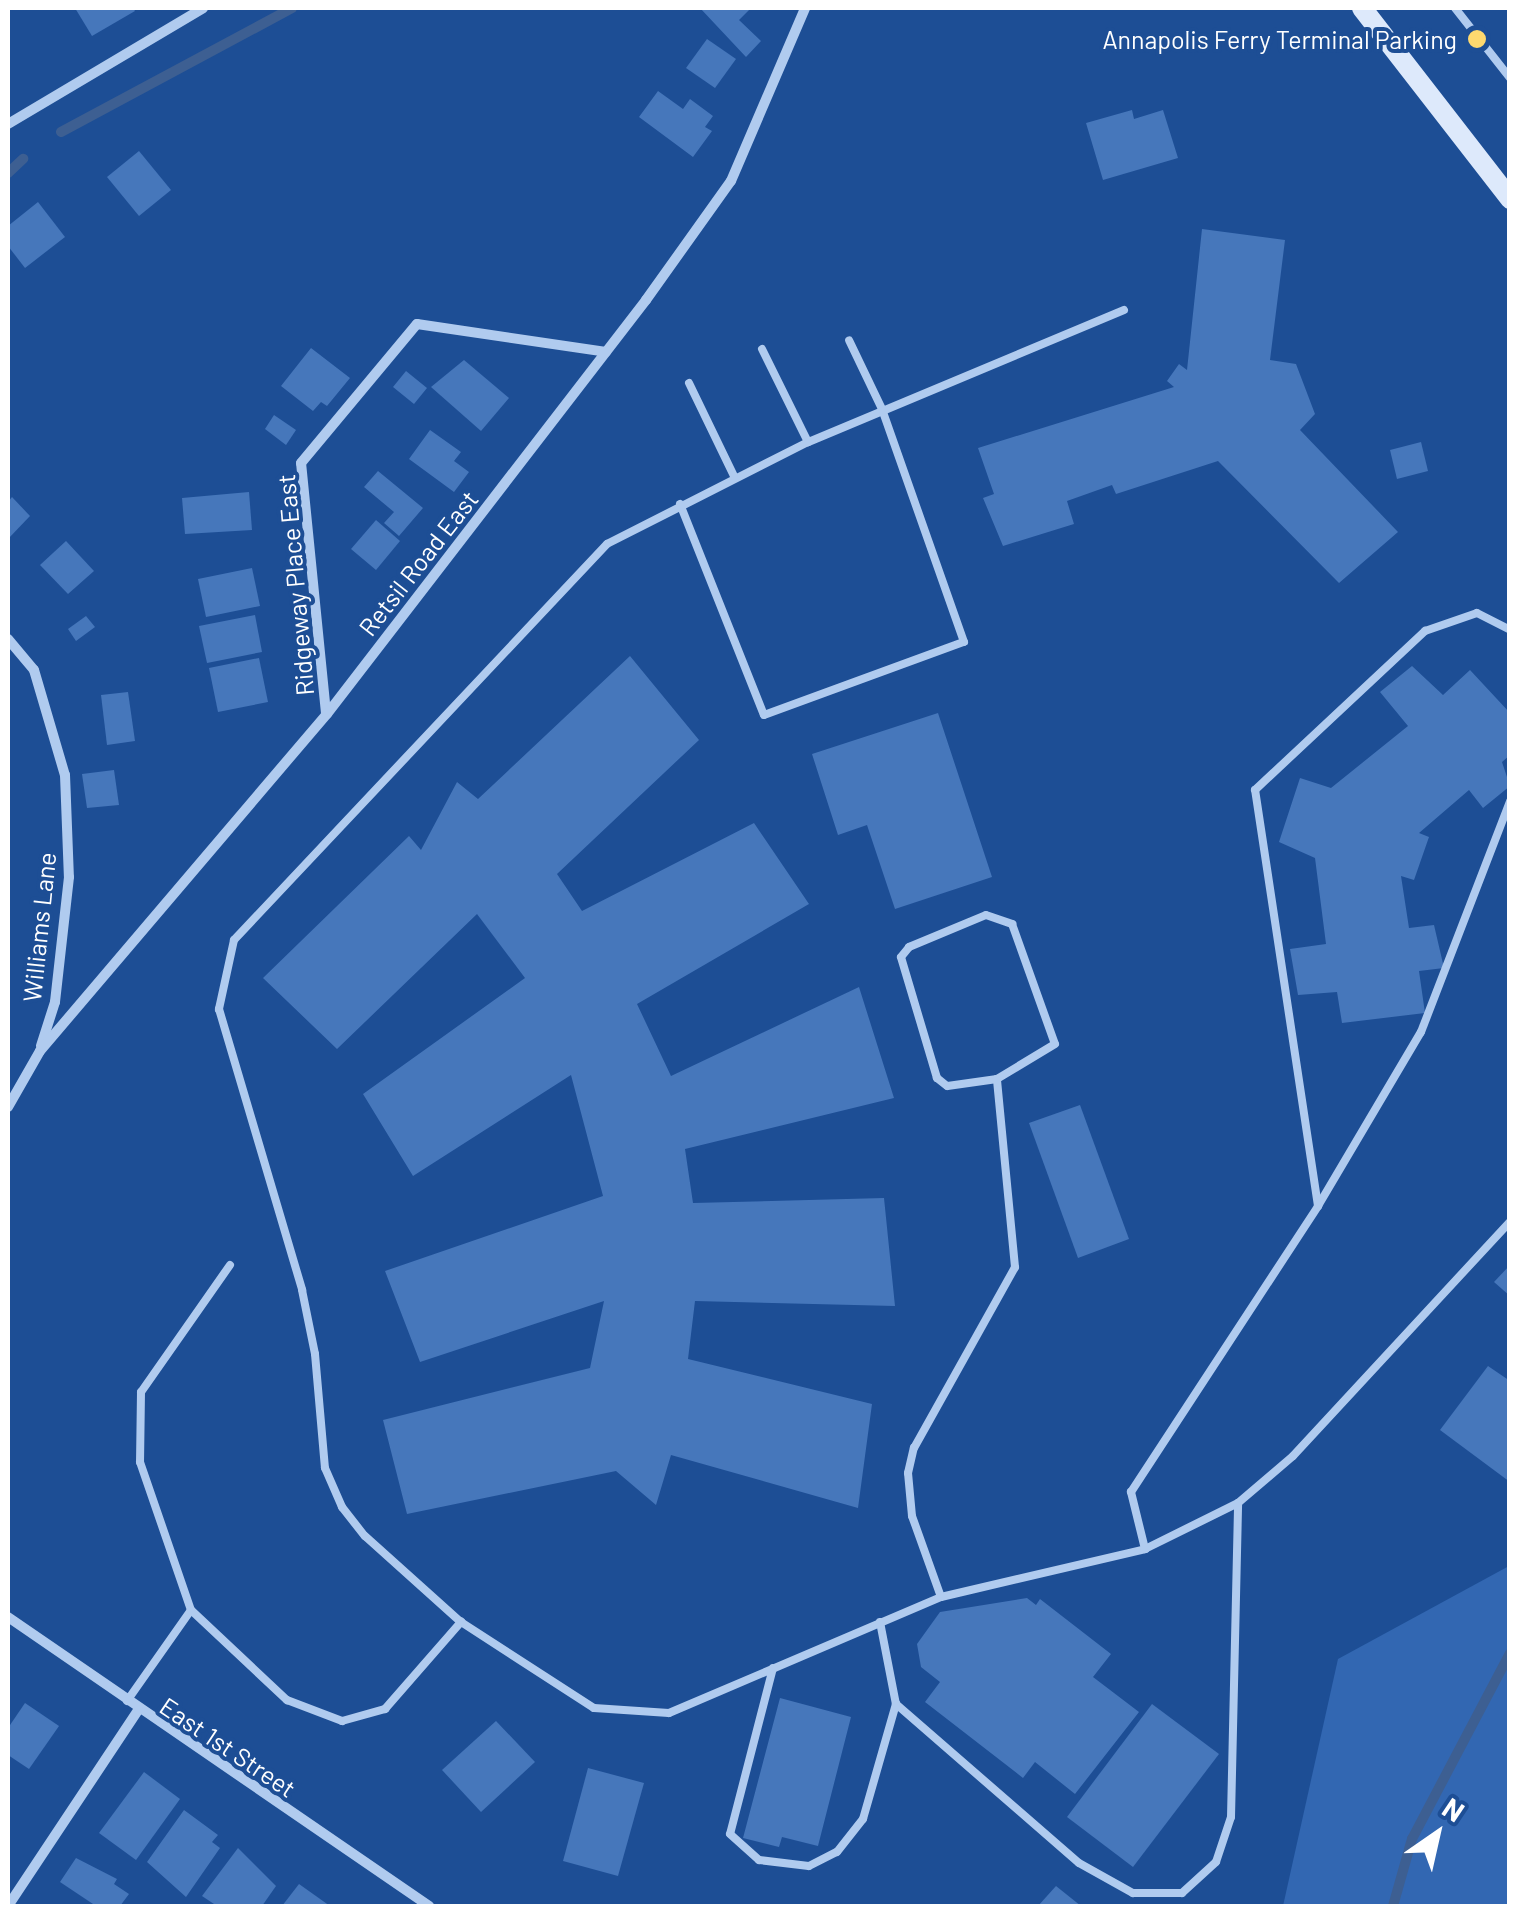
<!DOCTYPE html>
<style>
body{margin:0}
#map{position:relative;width:1517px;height:1914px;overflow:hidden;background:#1d4e95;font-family:Barlow,sans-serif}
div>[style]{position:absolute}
.green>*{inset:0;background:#3267b2}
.stream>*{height:10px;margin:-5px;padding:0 5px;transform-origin:5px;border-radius:5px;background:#3d5f92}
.building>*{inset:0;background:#4677bb}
.service>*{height:8px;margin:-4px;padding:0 4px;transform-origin:4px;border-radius:4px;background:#b0cbef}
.minor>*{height:10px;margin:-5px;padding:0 5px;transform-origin:5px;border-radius:5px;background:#b0cbef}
.secondary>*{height:20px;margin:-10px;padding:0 10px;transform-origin:10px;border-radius:10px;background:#dde9fb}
.dots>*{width:28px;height:28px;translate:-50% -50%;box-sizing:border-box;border:5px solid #1d4e95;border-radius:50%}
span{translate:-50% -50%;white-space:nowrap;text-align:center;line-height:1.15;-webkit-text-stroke:8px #1d4e95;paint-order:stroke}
.poi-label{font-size:25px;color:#fff}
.right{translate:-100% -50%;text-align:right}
.street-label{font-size:25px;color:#fff}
.frame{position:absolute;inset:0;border:10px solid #fff;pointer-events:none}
.north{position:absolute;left:1387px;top:1784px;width:100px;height:100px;-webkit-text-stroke:8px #1d4e95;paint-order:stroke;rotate:34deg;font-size:28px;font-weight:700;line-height:40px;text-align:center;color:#fff}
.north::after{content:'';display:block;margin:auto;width:35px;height:45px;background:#fff;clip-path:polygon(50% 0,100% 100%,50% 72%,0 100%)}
</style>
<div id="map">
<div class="green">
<div style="clip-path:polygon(1509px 1566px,1509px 1906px,1283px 1906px,1338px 1659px)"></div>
</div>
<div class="stream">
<div style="left:61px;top:132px;width:262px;rotate:-28.2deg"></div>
<div style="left:8px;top:173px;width:21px;rotate:-43deg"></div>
<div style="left:1393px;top:1906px;width:70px;rotate:-74.2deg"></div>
<div style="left:1412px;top:1839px;width:210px;rotate:-62.2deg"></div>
</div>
<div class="building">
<div style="clip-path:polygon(75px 8px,133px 8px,135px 11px,92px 36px)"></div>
<div style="clip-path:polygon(700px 8px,751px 8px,739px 20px,761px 41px,746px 57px)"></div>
<div style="clip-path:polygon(707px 39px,736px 59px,715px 88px,686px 68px)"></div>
<div style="clip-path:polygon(658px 91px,683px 109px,690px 99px,713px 116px,705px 127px,712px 131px,693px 157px,639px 117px)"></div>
<div style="clip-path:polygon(1132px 110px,1134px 119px,1163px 110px,1178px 158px,1103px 180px,1086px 123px)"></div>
<div style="clip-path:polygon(139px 151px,171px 190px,139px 216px,107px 177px)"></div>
<div style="clip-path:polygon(38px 202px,65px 237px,25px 268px,8px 246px,8px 226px)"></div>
<div style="clip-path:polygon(1202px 229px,1285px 240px,1270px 360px,1296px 364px,1315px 414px,1300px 430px,1398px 532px,1339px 583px,1218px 461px,1116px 494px,1112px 485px,1067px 501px,1074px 524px,1003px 546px,983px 498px,994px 494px,978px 448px,1174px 387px,1167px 381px,1179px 364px,1187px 370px)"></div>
<div style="clip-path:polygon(311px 348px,350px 378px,327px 406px,321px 402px,313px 411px,281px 386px)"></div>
<div style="clip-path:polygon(464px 360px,509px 398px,481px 431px,431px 387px)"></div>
<div style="clip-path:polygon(406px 371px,427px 388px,414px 404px,393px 387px)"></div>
<div style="clip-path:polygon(274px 415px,296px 430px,286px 445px,265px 429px)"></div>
<div style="clip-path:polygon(430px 430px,461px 452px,454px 461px,469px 472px,454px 492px,409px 459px)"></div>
<div style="clip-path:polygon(1421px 442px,1428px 471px,1397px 479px,1390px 450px)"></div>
<div style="clip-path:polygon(378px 471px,423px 508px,399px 536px,384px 523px,394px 512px,364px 487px)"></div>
<div style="clip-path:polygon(249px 492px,252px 530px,185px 534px,182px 498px)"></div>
<div style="clip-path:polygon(12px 497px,30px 516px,8px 539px,8px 502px)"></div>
<div style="clip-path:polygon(376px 520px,400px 541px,376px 570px,351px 549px)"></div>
<div style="clip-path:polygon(66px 541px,94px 571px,68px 594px,40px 565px)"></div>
<div style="clip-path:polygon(252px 568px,260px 606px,206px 617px,198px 579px)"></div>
<div style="clip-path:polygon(255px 615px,262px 652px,207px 663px,199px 626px)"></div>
<div style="clip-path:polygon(86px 616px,95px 627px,76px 641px,68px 629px)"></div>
<div style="clip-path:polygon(630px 656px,699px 740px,557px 874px,582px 911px,754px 823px,809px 904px,637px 1004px,671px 1076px,859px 987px,894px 1098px,685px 1149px,693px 1203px,884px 1198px,895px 1306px,695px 1301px,688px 1359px,872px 1404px,858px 1508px,671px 1455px,656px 1505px,616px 1471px,407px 1514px,383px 1420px,590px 1368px,604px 1301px,420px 1362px,385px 1271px,603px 1196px,571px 1075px,413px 1176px,363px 1094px,525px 978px,477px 914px,337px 1049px,263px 978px,409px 836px,421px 850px,457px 782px,478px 799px)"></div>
<div style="clip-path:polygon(259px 658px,268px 702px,218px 712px,209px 668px)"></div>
<div style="clip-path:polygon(1412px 666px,1443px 695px,1470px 670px,1510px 713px,1510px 755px,1502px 762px,1510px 786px,1483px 808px,1469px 790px,1419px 833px,1429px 837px,1414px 880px,1401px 876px,1409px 928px,1434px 925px,1444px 968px,1419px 971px,1425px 1013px,1342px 1023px,1337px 992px,1298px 995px,1290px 949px,1326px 944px,1315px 858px,1279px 842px,1300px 778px,1331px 788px,1408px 726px,1380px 692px)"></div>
<div style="clip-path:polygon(128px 692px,135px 741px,107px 745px,101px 695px)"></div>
<div style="clip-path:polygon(938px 713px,992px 877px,895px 909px,867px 825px,838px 835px,812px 754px)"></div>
<div style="clip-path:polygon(114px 770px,119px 805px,87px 808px,82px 774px)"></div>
<div style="clip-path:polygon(1080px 1105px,1129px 1239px,1078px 1258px,1029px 1123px)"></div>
<div style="clip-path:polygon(1510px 1265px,1510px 1296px,1494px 1282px)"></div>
<div style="clip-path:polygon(1488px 1366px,1510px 1381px,1510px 1482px,1440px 1430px)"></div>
<div style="clip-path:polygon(1027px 1598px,1036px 1605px,1040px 1599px,1111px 1654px,1093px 1677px,1139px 1712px,1075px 1794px,1035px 1762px,1023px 1778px,925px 1702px,940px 1682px,921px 1667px,917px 1644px,940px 1612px)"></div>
<div style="clip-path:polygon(780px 1698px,851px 1717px,818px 1846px,782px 1837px,779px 1847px,743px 1838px)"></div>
<div style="clip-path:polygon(25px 1703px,59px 1726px,29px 1769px,8px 1755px,8px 1728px)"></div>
<div style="clip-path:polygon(1152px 1704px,1219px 1754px,1133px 1867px,1067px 1817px)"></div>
<div style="clip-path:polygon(496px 1721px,535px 1762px,481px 1812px,442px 1770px)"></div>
<div style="clip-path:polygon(588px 1768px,644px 1783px,618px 1876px,563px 1861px)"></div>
<div style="clip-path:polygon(144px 1772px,180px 1799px,136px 1860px,99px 1833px)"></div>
<div style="clip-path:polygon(184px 1810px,218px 1835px,212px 1842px,220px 1848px,186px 1897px,147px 1862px)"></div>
<div style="clip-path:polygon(238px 1848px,276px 1886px,262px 1906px,217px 1906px,202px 1896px)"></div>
<div style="clip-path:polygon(76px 1858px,117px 1879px,114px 1884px,129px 1894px,120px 1906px,96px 1906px,60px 1882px)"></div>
<div style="clip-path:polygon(299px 1884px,330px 1906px,282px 1906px)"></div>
<div style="clip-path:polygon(1056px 1886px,1081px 1906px,1038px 1906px)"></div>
</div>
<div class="service">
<div style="left:1455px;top:8px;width:89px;rotate:51.8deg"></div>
<div style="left:1124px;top:310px;width:342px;rotate:157.3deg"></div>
<div style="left:808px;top:442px;width:225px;rotate:153.1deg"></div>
<div style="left:607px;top:544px;width:544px;rotate:133.29deg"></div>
<div style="left:234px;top:940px;width:71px;rotate:102.3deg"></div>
<div style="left:219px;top:1009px;width:293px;rotate:73.5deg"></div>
<div style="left:302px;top:1290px;width:65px;rotate:78.5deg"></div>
<div style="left:315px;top:1354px;width:114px;rotate:85deg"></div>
<div style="left:325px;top:1468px;width:43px;rotate:66.4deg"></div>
<div style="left:342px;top:1507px;width:37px;rotate:52deg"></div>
<div style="left:365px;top:1536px;width:129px;rotate:41.9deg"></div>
<div style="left:461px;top:1622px;width:158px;rotate:32.9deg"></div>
<div style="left:594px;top:1708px;width:75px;rotate:3.8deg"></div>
<div style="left:669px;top:1713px;width:296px;rotate:-23.1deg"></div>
<div style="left:941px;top:1597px;width:210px;rotate:-13.2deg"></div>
<div style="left:1145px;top:1549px;width:104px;rotate:-26.3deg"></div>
<div style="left:1238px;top:1503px;width:72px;rotate:-40.5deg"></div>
<div style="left:1293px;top:1456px;width:319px;rotate:-47.2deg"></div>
<div style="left:762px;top:349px;width:104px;rotate:63.7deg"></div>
<div style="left:689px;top:383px;width:103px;rotate:64.2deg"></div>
<div style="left:680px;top:504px;width:227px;rotate:68.3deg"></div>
<div style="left:764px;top:715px;width:213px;rotate:-20.1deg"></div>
<div style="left:964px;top:642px;width:247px;rotate:-109.4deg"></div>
<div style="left:882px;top:409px;width:76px;rotate:-115.6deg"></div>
<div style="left:986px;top:915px;width:28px;rotate:19deg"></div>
<div style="left:1012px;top:924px;width:127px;rotate:70.3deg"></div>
<div style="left:1055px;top:1044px;width:68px;rotate:148.9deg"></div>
<div style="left:997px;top:1079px;width:50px;rotate:172deg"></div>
<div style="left:947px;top:1086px;width:13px;rotate:-141deg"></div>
<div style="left:937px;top:1078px;width:126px;rotate:-106.6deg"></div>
<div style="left:901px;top:957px;width:13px;rotate:-51deg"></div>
<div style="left:909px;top:947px;width:83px;rotate:-22.6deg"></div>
<div style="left:1318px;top:1206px;width:421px;rotate:-98.6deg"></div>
<div style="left:1255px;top:790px;width:233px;rotate:-43.1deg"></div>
<div style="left:1425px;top:631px;width:55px;rotate:-19.1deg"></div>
<div style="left:1477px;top:613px;width:37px;rotate:27deg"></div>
<div style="left:230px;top:1265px;width:155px;rotate:125deg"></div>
<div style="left:141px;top:1392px;width:70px;rotate:90.8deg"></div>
<div style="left:140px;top:1462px;width:157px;rotate:71deg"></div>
<div style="left:191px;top:1610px;width:132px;rotate:43.2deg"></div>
<div style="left:287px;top:1700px;width:59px;rotate:20.9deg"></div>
<div style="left:342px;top:1721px;width:45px;rotate:-15.6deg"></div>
<div style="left:385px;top:1709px;width:116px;rotate:-48.9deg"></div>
<div style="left:1145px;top:1549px;width:59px;rotate:-103.8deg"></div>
<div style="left:1131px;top:1492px;width:342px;rotate:-56.8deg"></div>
<div style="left:1318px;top:1206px;width:202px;rotate:-59.4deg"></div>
<div style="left:1421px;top:1032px;width:248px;rotate:-68.9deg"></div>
<div style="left:941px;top:1597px;width:86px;rotate:-109.7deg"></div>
<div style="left:912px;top:1516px;width:43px;rotate:-95.3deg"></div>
<div style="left:908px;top:1473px;width:26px;rotate:-77deg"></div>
<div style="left:914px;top:1448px;width:207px;rotate:-60.8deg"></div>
<div style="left:1015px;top:1267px;width:189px;rotate:-95.5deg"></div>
<div style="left:880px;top:1622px;width:84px;rotate:79deg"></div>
<div style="left:896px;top:1704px;width:242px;rotate:41deg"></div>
<div style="left:1079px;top:1863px;width:62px;rotate:29.1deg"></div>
<div style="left:1133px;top:1893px;width:49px"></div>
<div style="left:1182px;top:1893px;width:46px;rotate:-42.4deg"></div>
<div style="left:1216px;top:1862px;width:47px;rotate:-71.6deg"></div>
<div style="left:1231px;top:1817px;width:314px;rotate:-88.7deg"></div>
<div style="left:773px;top:1668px;width:171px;rotate:104.5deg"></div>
<div style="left:730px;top:1834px;width:39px;rotate:42deg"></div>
<div style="left:759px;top:1860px;width:50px;rotate:6.8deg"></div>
<div style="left:809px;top:1866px;width:31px;rotate:-27deg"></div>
<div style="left:837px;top:1852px;width:42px;rotate:-51.8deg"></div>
<div style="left:863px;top:1819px;width:120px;rotate:-74deg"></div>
<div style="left:127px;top:1701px;width:111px;rotate:-54.9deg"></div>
</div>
<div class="minor">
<div style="left:8px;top:124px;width:227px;rotate:-30.7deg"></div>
<div style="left:8px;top:639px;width:40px;rotate:50deg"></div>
<div style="left:34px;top:670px;width:109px;rotate:73.6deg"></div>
<div style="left:65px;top:775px;width:102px;rotate:87.8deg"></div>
<div style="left:69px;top:877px;width:126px;rotate:96.4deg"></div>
<div style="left:55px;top:1002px;width:46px;rotate:107.7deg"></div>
<div style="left:326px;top:713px;width:251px;rotate:-95.7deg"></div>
<div style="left:301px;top:463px;width:181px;rotate:-50.2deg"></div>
<div style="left:417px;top:324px;width:191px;rotate:8.4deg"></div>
<div style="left:8px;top:1107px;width:64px;rotate:-60.3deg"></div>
<div style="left:40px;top:1051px;width:443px;rotate:-49.6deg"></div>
<div style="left:327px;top:714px;width:523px;rotate:-52.38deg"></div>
<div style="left:646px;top:300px;width:146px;rotate:-54.5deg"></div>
<div style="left:731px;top:181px;width:188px;rotate:-66.8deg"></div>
<div style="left:8px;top:1617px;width:511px;rotate:34.47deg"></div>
<div style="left:8px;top:1906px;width:235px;rotate:-56.4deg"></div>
</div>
<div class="secondary">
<div style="left:1362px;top:8px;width:242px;rotate:52.2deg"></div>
</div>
<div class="dots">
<div style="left:1477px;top:39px;background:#fed96f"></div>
</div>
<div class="poi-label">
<span class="right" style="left:1457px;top:39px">Annapolis Ferry Terminal Parking</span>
</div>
<div class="street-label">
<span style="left:418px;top:563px;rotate:-52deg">Retsil Road East</span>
<span style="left:295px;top:585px;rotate:-95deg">Ridgeway Place East</span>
<span style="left:39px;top:927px;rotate:-84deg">Williams Lane</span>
<span style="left:228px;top:1747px;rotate:34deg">East 1st Street</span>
</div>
<div class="frame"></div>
<div class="north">N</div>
</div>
